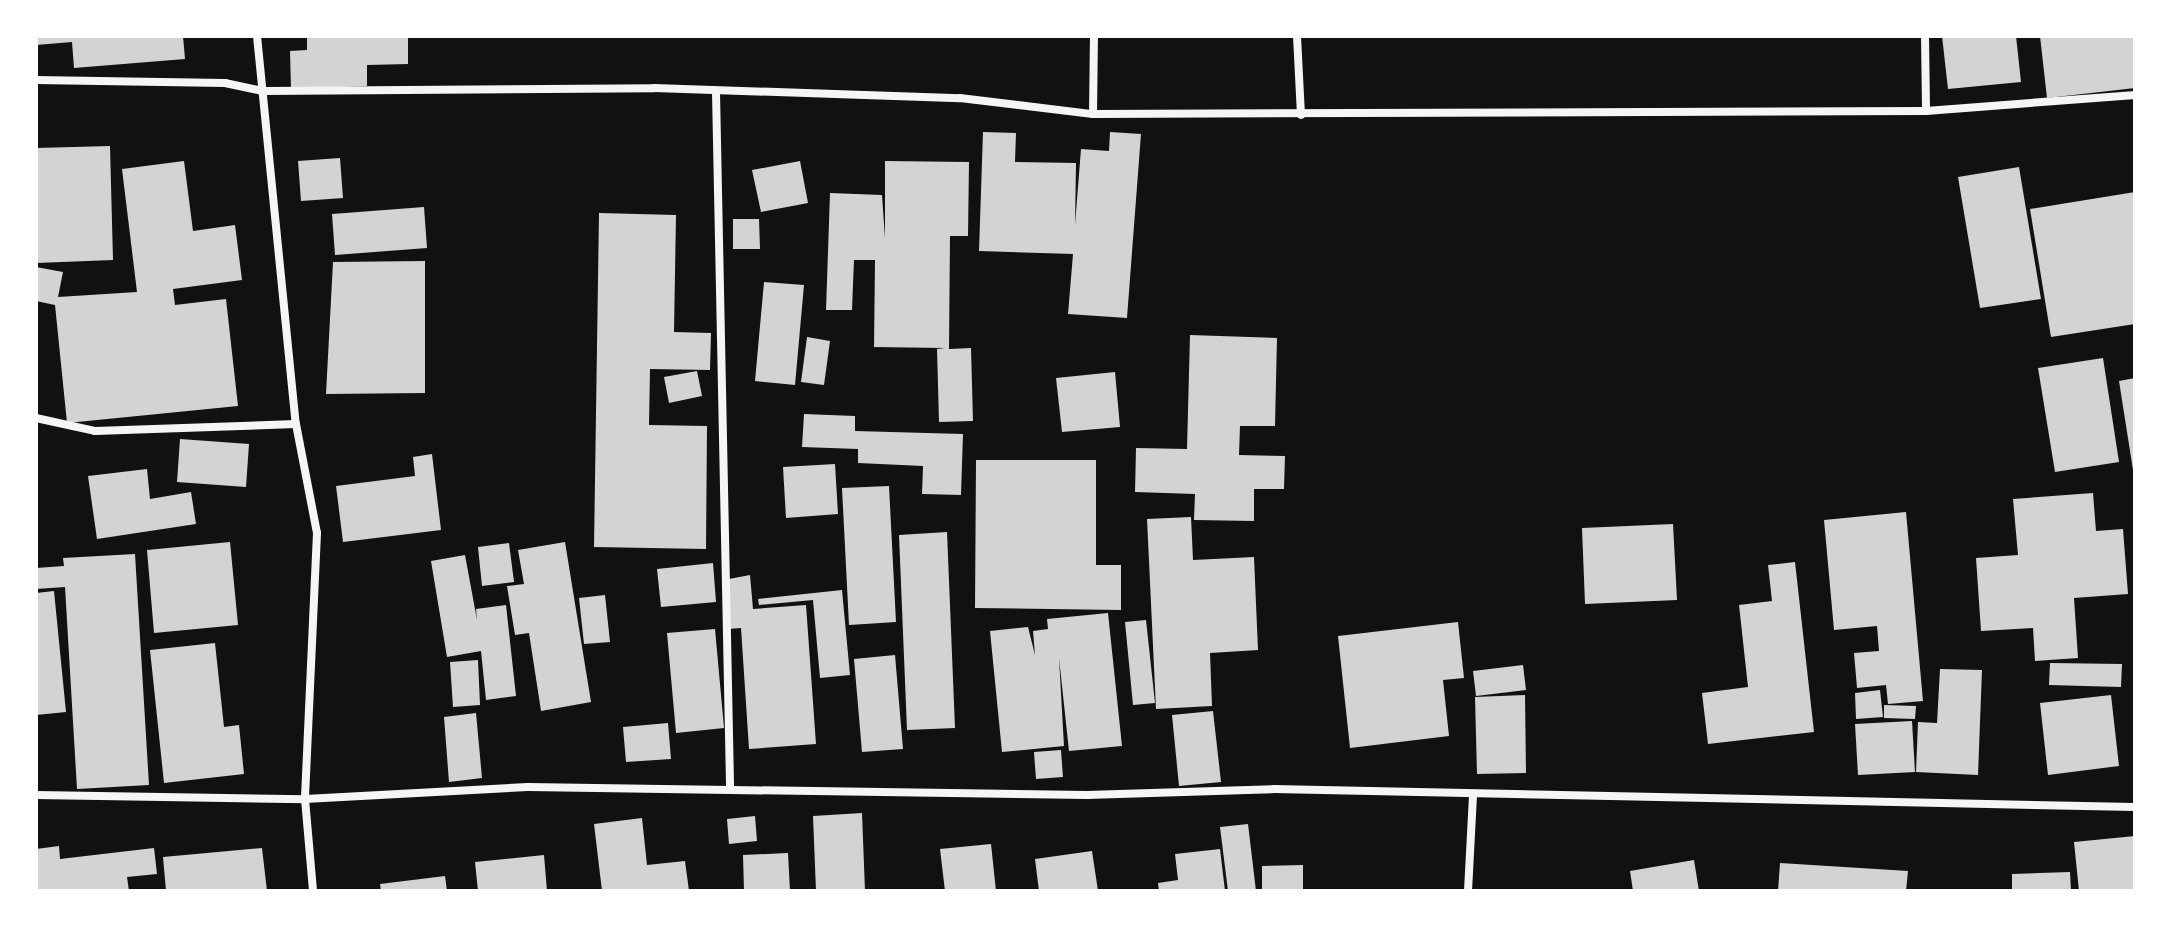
<!DOCTYPE html>
<style>
body{margin:0}
#map{position:relative;width:2171px;height:927px;overflow:hidden;background:#111;font-family:"Alegreya Sans",sans-serif}
div>[style]{position:absolute}
.building>*{inset:0;background:#d3d3d3}
.minor>*{height:8px;margin:-4px;padding:0 4px;transform-origin:4px;border-radius:4px;background:#f5f5f5}
span{translate:-50% -50%;white-space:nowrap;text-align:center;line-height:1.15;-webkit-text-stroke:8px #fff;paint-order:stroke}
.frame{position:absolute;inset:0;border:38px solid #fff;pointer-events:none}
</style>
<div id="map">
<div class="building">
<div style="clip-path:polygon(36px 36px,183px 36px,185px 59px,74px 68px,72px 42px,36px 45px)"></div>
<div style="clip-path:polygon(307px 36px,408px 36px,408px 64px,367px 65px,367px 86px,291px 89px,290px 51px,307px 50px)"></div>
<div style="clip-path:polygon(1942px 36px,2016px 36px,2021px 82px,1948px 89px)"></div>
<div style="clip-path:polygon(2040px 36px,2135px 36px,2135px 88px,2047px 98px)"></div>
<div style="clip-path:polygon(983px 132px,1016px 133px,1015px 162px,1076px 163px,1075px 225px,1081px 149px,1109px 151px,1110px 132px,1141px 134px,1127px 318px,1068px 314px,1073px 254px,979px 251px)"></div>
<div style="clip-path:polygon(110px 146px,113px 260px,36px 263px,36px 148px)"></div>
<div style="clip-path:polygon(340px 158px,343px 198px,301px 201px,298px 161px)"></div>
<div style="clip-path:polygon(184px 161px,193px 231px,235px 225px,242px 280px,173px 289px,175px 305px,226px 299px,238px 406px,67px 423px,55px 305px,36px 301px,36px 267px,63px 272px,58px 297px,137px 292px,122px 169px)"></div>
<div style="clip-path:polygon(800px 161px,808px 203px,761px 212px,752px 170px)"></div>
<div style="clip-path:polygon(885px 161px,969px 162px,968px 236px,950px 236px,949px 349px,971px 348px,973px 421px,939px 422px,937px 349px,945px 348px,874px 347px,875px 260px,854px 260px,852px 310px,826px 310px,830px 193px,882px 195px,885px 238px)"></div>
<div style="clip-path:polygon(2019px 167px,2041px 299px,1980px 308px,1958px 177px)"></div>
<div style="clip-path:polygon(2135px 192px,2135px 324px,2051px 337px,2030px 209px)"></div>
<div style="clip-path:polygon(424px 207px,427px 248px,335px 255px,332px 214px)"></div>
<div style="clip-path:polygon(599px 213px,676px 215px,674px 332px,711px 333px,710px 370px,650px 369px,649px 425px,707px 426px,706px 549px,594px 547px)"></div>
<div style="clip-path:polygon(733px 219px,759px 219px,760px 249px,733px 249px)"></div>
<div style="clip-path:polygon(425px 261px,425px 393px,326px 394px,333px 262px)"></div>
<div style="clip-path:polygon(764px 282px,804px 285px,795px 385px,755px 381px)"></div>
<div style="clip-path:polygon(1190px 335px,1277px 338px,1275px 426px,1240px 426px,1239px 455px,1285px 456px,1284px 489px,1254px 489px,1254px 521px,1194px 520px,1195px 494px,1135px 492px,1136px 448px,1187px 449px)"></div>
<div style="clip-path:polygon(807px 337px,830px 341px,824px 385px,801px 382px)"></div>
<div style="clip-path:polygon(2103px 358px,2119px 462px,2055px 472px,2038px 368px)"></div>
<div style="clip-path:polygon(697px 371px,702px 396px,669px 403px,664px 377px)"></div>
<div style="clip-path:polygon(1115px 372px,1120px 427px,1062px 432px,1056px 378px)"></div>
<div style="clip-path:polygon(2135px 378px,2135px 470px,2133px 470px,2119px 381px)"></div>
<div style="clip-path:polygon(804px 414px,855px 416px,855px 431px,963px 434px,961px 495px,922px 494px,923px 466px,858px 463px,858px 449px,802px 447px)"></div>
<div style="clip-path:polygon(180px 439px,249px 444px,246px 487px,177px 482px)"></div>
<div style="clip-path:polygon(432px 454px,441px 530px,343px 542px,336px 486px,415px 476px,413px 457px)"></div>
<div style="clip-path:polygon(976px 460px,1096px 460px,1096px 565px,1121px 565px,1121px 610px,975px 608px)"></div>
<div style="clip-path:polygon(835px 464px,838px 514px,786px 518px,783px 467px)"></div>
<div style="clip-path:polygon(147px 469px,150px 499px,191px 492px,196px 524px,97px 539px,88px 476px)"></div>
<div style="clip-path:polygon(889px 486px,896px 622px,849px 625px,842px 488px)"></div>
<div style="clip-path:polygon(2093px 493px,2096px 531px,2123px 529px,2128px 594px,2074px 598px,2078px 658px,2035px 661px,2033px 628px,1981px 631px,1976px 558px,2018px 555px,2013px 499px)"></div>
<div style="clip-path:polygon(1906px 512px,1923px 701px,1888px 704px,1886px 685px,1857px 688px,1854px 653px,1879px 651px,1877px 626px,1834px 630px,1824px 520px)"></div>
<div style="clip-path:polygon(1191px 517px,1193px 560px,1254px 557px,1258px 650px,1210px 653px,1212px 706px,1156px 709px,1147px 519px)"></div>
<div style="clip-path:polygon(1673px 524px,1677px 600px,1585px 604px,1582px 528px)"></div>
<div style="clip-path:polygon(947px 532px,955px 728px,907px 730px,899px 535px)"></div>
<div style="clip-path:polygon(230px 542px,238px 625px,154px 633px,147px 550px)"></div>
<div style="clip-path:polygon(565px 542px,591px 702px,541px 711px,529px 633px,515px 635px,507px 586px,524px 584px,518px 550px)"></div>
<div style="clip-path:polygon(509px 543px,514px 582px,482px 586px,478px 547px)"></div>
<div style="clip-path:polygon(135px 554px,149px 785px,77px 789px,65px 587px,36px 589px,36px 568px,64px 566px,63px 558px)"></div>
<div style="clip-path:polygon(465px 555px,477px 620px,476px 609px,506px 605px,516px 696px,486px 700px,481px 651px,447px 657px,431px 561px)"></div>
<div style="clip-path:polygon(1795px 562px,1814px 732px,1708px 744px,1702px 693px,1748px 687px,1739px 605px,1772px 601px,1768px 565px)"></div>
<div style="clip-path:polygon(713px 563px,716px 602px,661px 607px,657px 569px)"></div>
<div style="clip-path:polygon(750px 575px,753px 609px,806px 605px,816px 744px,749px 749px,741px 628px,728px 629px,729px 579px)"></div>
<div style="clip-path:polygon(842px 590px,850px 675px,820px 678px,813px 600px,759px 605px,758px 599px)"></div>
<div style="clip-path:polygon(54px 591px,66px 712px,36px 715px,36px 593px)"></div>
<div style="clip-path:polygon(605px 595px,610px 642px,584px 644px,579px 598px)"></div>
<div style="clip-path:polygon(1108px 613px,1122px 746px,1069px 751px,1059px 658px,1064px 746px,1002px 752px,990px 631px,1028px 627px,1035px 655px,1033px 631px,1048px 629px,1047px 619px)"></div>
<div style="clip-path:polygon(1146px 620px,1155px 703px,1133px 705px,1125px 622px)"></div>
<div style="clip-path:polygon(1458px 622px,1464px 678px,1443px 680px,1449px 736px,1350px 748px,1338px 636px)"></div>
<div style="clip-path:polygon(715px 629px,724px 728px,676px 733px,667px 633px)"></div>
<div style="clip-path:polygon(215px 643px,224px 727px,239px 725px,244px 774px,164px 783px,150px 650px)"></div>
<div style="clip-path:polygon(895px 655px,903px 749px,862px 752px,854px 659px)"></div>
<div style="clip-path:polygon(478px 660px,480px 705px,453px 707px,450px 662px)"></div>
<div style="clip-path:polygon(2050px 663px,2122px 664px,2121px 687px,2049px 685px)"></div>
<div style="clip-path:polygon(1523px 665px,1526px 690px,1476px 696px,1473px 671px)"></div>
<div style="clip-path:polygon(1940px 669px,1982px 670px,1978px 775px,1916px 772px,1918px 722px,1937px 723px)"></div>
<div style="clip-path:polygon(1880px 690px,1883px 717px,1856px 719px,1855px 693px)"></div>
<div style="clip-path:polygon(1525px 695px,1526px 773px,1477px 774px,1475px 697px)"></div>
<div style="clip-path:polygon(2111px 695px,2119px 766px,2048px 775px,2040px 703px)"></div>
<div style="clip-path:polygon(1884px 705px,1916px 706px,1915px 719px,1884px 718px)"></div>
<div style="clip-path:polygon(1213px 711px,1221px 782px,1179px 786px,1172px 715px)"></div>
<div style="clip-path:polygon(476px 713px,482px 778px,449px 782px,444px 717px)"></div>
<div style="clip-path:polygon(1912px 721px,1915px 772px,1858px 775px,1855px 724px)"></div>
<div style="clip-path:polygon(668px 723px,671px 759px,626px 762px,623px 727px)"></div>
<div style="clip-path:polygon(1061px 750px,1063px 777px,1036px 779px,1034px 752px)"></div>
<div style="clip-path:polygon(862px 813px,865px 891px,816px 891px,813px 816px)"></div>
<div style="clip-path:polygon(755px 816px,757px 841px,729px 844px,727px 819px)"></div>
<div style="clip-path:polygon(642px 818px,647px 865px,685px 861px,689px 891px,602px 891px,594px 824px)"></div>
<div style="clip-path:polygon(1248px 824px,1256px 891px,1228px 891px,1220px 827px)"></div>
<div style="clip-path:polygon(2135px 836px,2135px 891px,2079px 891px,2074px 842px)"></div>
<div style="clip-path:polygon(991px 844px,996px 891px,945px 891px,940px 849px)"></div>
<div style="clip-path:polygon(59px 846px,60px 859px,154px 848px,157px 874px,127px 877px,129px 891px,36px 891px,36px 849px)"></div>
<div style="clip-path:polygon(262px 848px,267px 891px,166px 891px,163px 857px)"></div>
<div style="clip-path:polygon(1220px 849px,1225px 891px,1159px 891px,1158px 883px,1178px 880px,1175px 854px)"></div>
<div style="clip-path:polygon(1092px 851px,1098px 891px,1039px 891px,1035px 859px)"></div>
<div style="clip-path:polygon(788px 853px,790px 891px,744px 891px,743px 855px)"></div>
<div style="clip-path:polygon(544px 855px,547px 891px,478px 891px,475px 862px)"></div>
<div style="clip-path:polygon(1694px 860px,1699px 891px,1633px 891px,1630px 871px)"></div>
<div style="clip-path:polygon(1780px 863px,1908px 871px,1906px 891px,1778px 891px)"></div>
<div style="clip-path:polygon(1303px 865px,1303px 891px,1262px 891px,1262px 866px)"></div>
<div style="clip-path:polygon(2070px 872px,2071px 891px,2012px 891px,2012px 874px)"></div>
<div style="clip-path:polygon(445px 876px,447px 891px,381px 891px,380px 884px)"></div>
</div>
<div class="minor">
<div style="left:257px;top:36px;width:390px;rotate:84.3deg"></div>
<div style="left:296px;top:424px;width:111px;rotate:79.1deg"></div>
<div style="left:317px;top:533px;width:266px;rotate:92.6deg"></div>
<div style="left:305px;top:799px;width:92px;rotate:85deg"></div>
<div style="left:1297px;top:36px;width:79px;rotate:87.1deg"></div>
<div style="left:1925px;top:36px;width:75px;rotate:89.2deg"></div>
<div style="left:36px;top:80px;width:189px;rotate:0.9deg"></div>
<div style="left:225px;top:83px;width:40px;rotate:12deg"></div>
<div style="left:264px;top:91px;width:390px;rotate:-0.4deg"></div>
<div style="left:654px;top:88px;width:306px;rotate:1.9deg"></div>
<div style="left:960px;top:98px;width:134px;rotate:6.9deg"></div>
<div style="left:1093px;top:114px;width:833px;rotate:-0.21deg"></div>
<div style="left:1926px;top:111px;width:210px;rotate:-4.4deg"></div>
<div style="left:716px;top:92px;width:694px;rotate:88.84deg"></div>
<div style="left:1093px;top:114px;width:78px;rotate:-89.3deg"></div>
<div style="left:36px;top:418px;width:60px;rotate:12.4deg"></div>
<div style="left:95px;top:431px;width:201px;rotate:-2deg"></div>
<div style="left:36px;top:795px;width:269px;rotate:0.9deg"></div>
<div style="left:305px;top:799px;width:223px;rotate:-3.1deg"></div>
<div style="left:528px;top:787px;width:559px;rotate:0.82deg"></div>
<div style="left:1087px;top:795px;width:187px;rotate:-1.8deg"></div>
<div style="left:1274px;top:789px;width:861px;rotate:1.2deg"></div>
<div style="left:1468px;top:891px;width:94px;rotate:-87deg"></div>
</div>
<div class="frame"></div>
</div>
